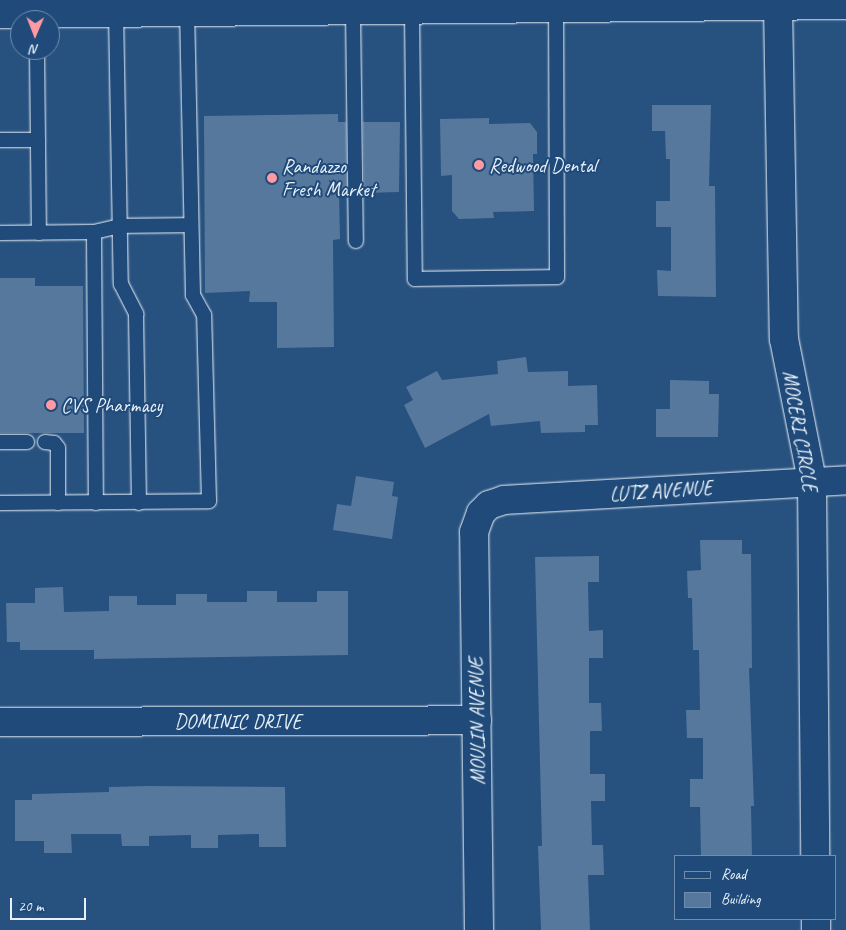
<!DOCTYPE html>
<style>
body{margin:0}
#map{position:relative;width:846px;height:930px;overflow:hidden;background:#27517f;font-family:Caveat,sans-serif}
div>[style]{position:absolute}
.building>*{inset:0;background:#57789d}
.roads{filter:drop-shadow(0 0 1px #e8f1f8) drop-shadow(0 0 1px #e8f1f8)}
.lane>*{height:14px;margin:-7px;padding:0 7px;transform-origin:7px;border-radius:7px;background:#1f4a7a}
.street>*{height:28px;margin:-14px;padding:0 14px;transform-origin:14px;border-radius:14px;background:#1f4a7a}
.secondary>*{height:28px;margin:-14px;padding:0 14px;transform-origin:14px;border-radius:14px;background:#1f4a7a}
.dots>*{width:14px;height:14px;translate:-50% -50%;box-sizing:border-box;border:2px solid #1f4a7a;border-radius:50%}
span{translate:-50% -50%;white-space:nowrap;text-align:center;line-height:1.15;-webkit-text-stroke:4px #1f4a7a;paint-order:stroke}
.poi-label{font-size:20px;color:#e8f1f8}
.left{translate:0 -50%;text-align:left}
.street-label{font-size:20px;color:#e8f1f8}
.legend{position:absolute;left:674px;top:855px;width:162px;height:65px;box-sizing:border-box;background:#1f4a7a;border:1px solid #6f8dac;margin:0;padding:6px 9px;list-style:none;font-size:15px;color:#e8f1f8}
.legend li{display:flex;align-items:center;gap:10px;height:25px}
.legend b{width:25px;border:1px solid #6f8dac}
.north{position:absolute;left:10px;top:10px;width:50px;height:50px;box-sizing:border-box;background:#1f4a7a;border:1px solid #6f8dac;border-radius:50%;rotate:181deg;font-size:14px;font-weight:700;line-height:20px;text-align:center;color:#e8f1f8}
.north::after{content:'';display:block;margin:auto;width:18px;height:22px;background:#ff9aa2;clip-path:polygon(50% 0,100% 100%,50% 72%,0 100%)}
.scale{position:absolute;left:10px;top:898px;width:76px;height:22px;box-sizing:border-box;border:2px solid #e8f1f8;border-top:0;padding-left:6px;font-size:15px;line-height:18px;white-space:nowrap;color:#e8f1f8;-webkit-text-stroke:4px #1f4a7a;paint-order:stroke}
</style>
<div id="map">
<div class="building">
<div style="clip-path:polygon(652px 105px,711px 105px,709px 186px,715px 186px,716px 297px,658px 296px,657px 270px,671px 271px,671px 227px,656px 227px,656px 201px,670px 201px,670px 159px,666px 159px,665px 131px,652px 131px)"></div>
<div style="clip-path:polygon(338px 114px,338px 122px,346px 122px,347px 193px,339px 193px,340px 239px,333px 240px,334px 347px,277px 348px,277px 302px,249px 302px,250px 291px,205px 293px,204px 116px)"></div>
<div style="clip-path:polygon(489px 118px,489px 124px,530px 123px,537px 132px,537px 154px,533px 154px,534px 211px,493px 212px,494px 218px,459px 219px,452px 211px,452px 175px,441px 176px,440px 119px)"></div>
<div style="clip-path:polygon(363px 122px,400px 122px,399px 192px,364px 193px)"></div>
<div style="clip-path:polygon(0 278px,35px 278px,35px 286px,83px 286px,84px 433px,0 433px)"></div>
<div style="clip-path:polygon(526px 357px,528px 372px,568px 371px,568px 386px,597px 385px,598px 425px,585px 425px,585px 432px,541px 433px,540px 421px,491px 426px,489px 414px,425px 448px,404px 405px,413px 400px,406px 387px,437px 371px,442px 380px,498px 374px,497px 361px)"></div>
<div style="clip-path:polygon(670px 380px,709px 381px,709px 394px,719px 394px,718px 437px,656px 437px,656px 409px,670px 409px)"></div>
<div style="clip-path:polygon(356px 476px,394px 482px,392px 496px,398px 497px,392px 539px,333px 530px,337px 504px,351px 506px)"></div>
<div style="clip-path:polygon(700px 540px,742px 540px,742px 554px,751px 554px,752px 668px,749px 668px,754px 806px,751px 806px,752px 856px,701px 856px,700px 807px,690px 807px,690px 779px,703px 779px,703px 738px,687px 738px,686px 710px,700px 710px,699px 650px,693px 650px,692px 598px,688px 598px,687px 571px,701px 570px)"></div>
<div style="clip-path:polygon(599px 556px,599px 582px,588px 582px,589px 631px,603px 630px,603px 658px,589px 658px,589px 703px,601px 703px,602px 731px,590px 731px,590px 774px,605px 774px,605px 801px,591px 801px,592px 845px,603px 845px,604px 875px,588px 875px,590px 930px,541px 930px,538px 846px,542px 846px,535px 557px)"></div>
<div style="clip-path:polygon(63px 587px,64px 612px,109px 611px,109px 596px,137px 596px,137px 605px,176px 605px,176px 594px,207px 594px,207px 602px,247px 602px,247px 591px,277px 591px,277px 602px,317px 602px,317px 591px,348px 591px,348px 655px,94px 659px,94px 650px,20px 650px,20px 642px,7px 642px,6px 603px,35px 603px,35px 588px)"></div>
<div style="clip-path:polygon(148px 786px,285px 787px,286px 847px,259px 847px,259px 834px,218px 835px,218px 848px,191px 848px,191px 835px,149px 836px,149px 846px,122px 846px,121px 834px,71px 834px,72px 853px,44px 853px,44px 841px,15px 841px,15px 800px,32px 800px,32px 794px,109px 792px,109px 787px)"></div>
</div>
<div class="roads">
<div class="lane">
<div style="left:353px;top:9px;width:232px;rotate:89.3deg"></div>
<div style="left:412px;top:9px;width:270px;rotate:89.4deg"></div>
<div style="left:415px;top:279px;width:142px;rotate:-0.8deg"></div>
<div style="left:557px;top:277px;width:269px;rotate:-90.2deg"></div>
<div style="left:116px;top:11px;width:273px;rotate:89deg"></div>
<div style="left:121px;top:284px;width:34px;rotate:63deg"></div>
<div style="left:136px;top:314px;width:189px;rotate:89.1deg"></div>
<div style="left:37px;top:50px;width:183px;rotate:89.4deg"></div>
<div style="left:0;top:140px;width:38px"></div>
<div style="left:94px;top:232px;width:271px;rotate:89.6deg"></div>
<div style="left:0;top:233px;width:94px;rotate:-0.6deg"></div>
<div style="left:94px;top:232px;width:28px;rotate:-13deg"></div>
<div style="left:121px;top:226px;width:70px;rotate:-0.8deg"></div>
<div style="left:0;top:442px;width:27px"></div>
<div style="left:45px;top:442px;width:9px;rotate:6deg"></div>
<div style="left:54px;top:443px;width:6px;rotate:51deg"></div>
<div style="left:58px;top:448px;width:55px;rotate:90deg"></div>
<div style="left:0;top:503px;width:209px;rotate:-0.5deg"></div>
<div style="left:209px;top:501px;width:186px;rotate:-91.5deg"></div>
<div style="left:204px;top:315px;width:23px;rotate:-119deg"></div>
<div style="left:193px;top:295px;width:284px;rotate:-91.2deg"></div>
</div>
<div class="street">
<div style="left:778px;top:5px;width:334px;rotate:89deg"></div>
<div style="left:784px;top:339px;width:145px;rotate:78.8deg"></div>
<div style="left:812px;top:481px;width:375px;rotate:89.5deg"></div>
<div style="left:0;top:722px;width:477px;rotate:-0.2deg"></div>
<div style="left:816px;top:919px;width:11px;rotate:90deg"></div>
<div style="left:479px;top:930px;width:398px;rotate:-90.7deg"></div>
<div style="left:474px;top:532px;width:20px;rotate:-70deg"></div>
<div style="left:481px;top:513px;width:11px;rotate:-45deg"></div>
<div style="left:489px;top:505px;width:16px;rotate:-18deg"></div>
<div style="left:504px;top:500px;width:343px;rotate:-3.3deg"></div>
</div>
<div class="secondary">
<div style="left:0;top:14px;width:846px;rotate:-0.61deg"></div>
</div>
</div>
<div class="dots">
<div style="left:479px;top:165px;background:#ff9aa2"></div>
<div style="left:272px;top:178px;background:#ff9aa2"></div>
<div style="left:51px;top:405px;background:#ff9aa2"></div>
</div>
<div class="poi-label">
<span class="left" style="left:489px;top:165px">Redwood Dental</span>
<span class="left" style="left:282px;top:178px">Randazzo<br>Fresh Market</span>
<span class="left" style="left:61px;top:405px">CVS Pharmacy</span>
</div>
<div class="street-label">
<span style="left:800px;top:431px;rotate:80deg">MOCERI CIRCLE</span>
<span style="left:661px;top:491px;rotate:-4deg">LUTZ AVENUE</span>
<span style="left:238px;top:721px">DOMINIC DRIVE</span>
<span style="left:477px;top:721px;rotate:-91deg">MOULIN AVENUE</span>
</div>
<ul class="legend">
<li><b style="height:6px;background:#1f4a7a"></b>Road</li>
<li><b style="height:14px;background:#57789d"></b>Building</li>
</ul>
<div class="north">N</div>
<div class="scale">20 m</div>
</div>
